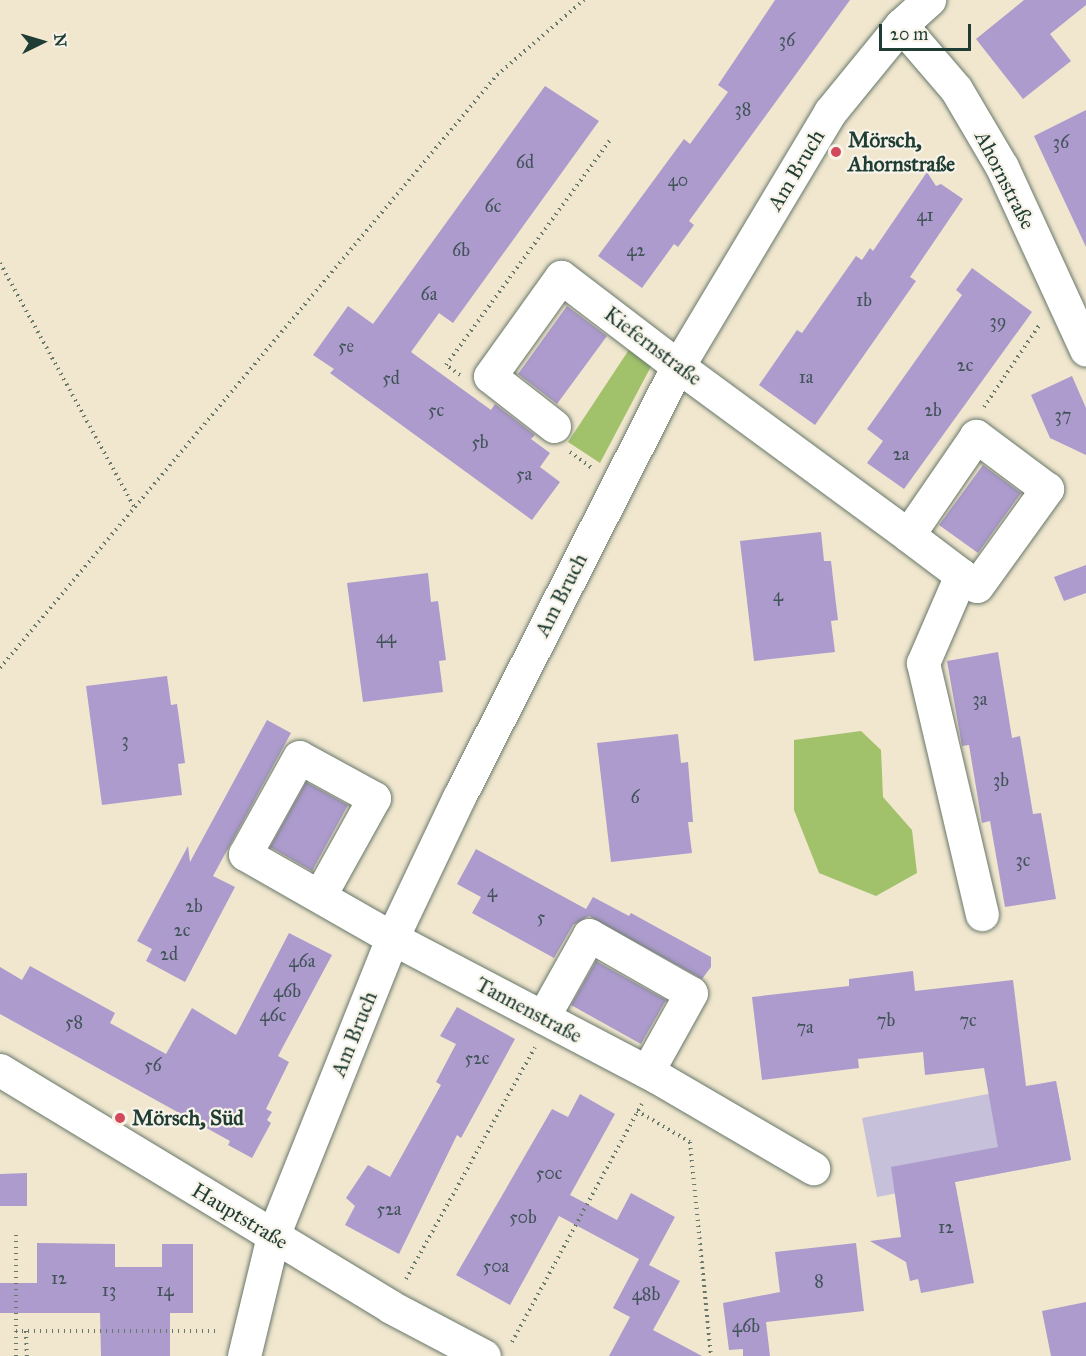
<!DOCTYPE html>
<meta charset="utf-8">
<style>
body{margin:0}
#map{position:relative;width:1086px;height:1356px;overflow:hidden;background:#f1e7cf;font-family:"IM FELL Great Primer",serif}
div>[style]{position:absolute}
.industrial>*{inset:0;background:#c6c0da}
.green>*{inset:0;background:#a1c26b}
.building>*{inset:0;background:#ac9bcc}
.path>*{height:4px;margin-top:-2px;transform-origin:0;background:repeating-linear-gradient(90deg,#68786a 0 1.5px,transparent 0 6px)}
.roads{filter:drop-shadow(0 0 2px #68786a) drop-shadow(0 0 2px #68786a)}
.minor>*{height:33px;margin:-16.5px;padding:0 16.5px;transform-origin:16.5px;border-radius:16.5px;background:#fff}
.dots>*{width:16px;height:16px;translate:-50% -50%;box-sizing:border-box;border:3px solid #f7f3e8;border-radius:50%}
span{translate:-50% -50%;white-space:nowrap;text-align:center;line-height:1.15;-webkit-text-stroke:4.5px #f7f3e8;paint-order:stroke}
.number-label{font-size:18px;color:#42545a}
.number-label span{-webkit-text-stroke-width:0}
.poi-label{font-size:21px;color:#1f3d34;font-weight:700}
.left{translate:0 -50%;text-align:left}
.street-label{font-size:21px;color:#1f3d34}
.north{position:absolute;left:12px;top:12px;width:60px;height:60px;-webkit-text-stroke:4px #f7f3e8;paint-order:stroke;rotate:85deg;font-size:16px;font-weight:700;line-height:24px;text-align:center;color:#1f3d34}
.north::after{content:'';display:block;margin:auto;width:21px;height:27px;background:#1f3d34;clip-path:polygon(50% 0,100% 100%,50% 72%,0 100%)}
.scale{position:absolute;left:879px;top:24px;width:92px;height:27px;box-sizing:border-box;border:3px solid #1f3d34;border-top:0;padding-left:8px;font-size:18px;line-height:21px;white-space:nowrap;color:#1f3d34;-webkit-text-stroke:4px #f7f3e8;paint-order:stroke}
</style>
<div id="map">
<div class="industrial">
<div style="clip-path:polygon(1056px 1081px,1071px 1160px,877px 1197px,862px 1118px)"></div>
</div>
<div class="green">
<div style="clip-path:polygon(634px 342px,656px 357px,600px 463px,568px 442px)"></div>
<div style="clip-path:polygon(861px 731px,881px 750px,883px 797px,912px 830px,917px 873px,876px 896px,819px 873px,794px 810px,794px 740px)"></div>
</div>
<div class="building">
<div style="clip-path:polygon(775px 0,850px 0,689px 221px,694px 225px,678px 247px,674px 244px,642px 288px,598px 256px,684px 139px,690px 144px,728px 92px,718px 85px)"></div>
<div style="clip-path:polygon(1024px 0,1086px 0,1086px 5px,1050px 34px,1071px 61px,1023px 99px,976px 39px)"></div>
<div style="clip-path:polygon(545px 86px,599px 121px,453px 323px,439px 313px,411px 352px,491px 410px,495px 404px,535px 435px,531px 439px,550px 453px,540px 467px,560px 482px,532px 520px,330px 373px,334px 369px,313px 355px,348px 306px,373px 324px)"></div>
<div style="clip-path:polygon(1086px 110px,1086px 247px,1034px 136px)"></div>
<div style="clip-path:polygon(927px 172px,936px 186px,941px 184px,963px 199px,910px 277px,916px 281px,815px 425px,759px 385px,797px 330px,802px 333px,856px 256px,862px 260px,870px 248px,873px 251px)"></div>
<div style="clip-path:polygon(972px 268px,1032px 312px,904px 489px,867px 463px,883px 441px,867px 429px,962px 295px,956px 290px)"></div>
<div style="clip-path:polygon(567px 306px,607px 336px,557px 404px,518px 374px)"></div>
<div style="clip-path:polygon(1072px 376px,1086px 408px,1086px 455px,1050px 438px,1031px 395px)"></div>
<div style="clip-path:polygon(983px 465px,1021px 493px,978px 553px,939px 525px)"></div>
<div style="clip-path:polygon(821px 532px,824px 561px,831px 561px,836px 604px,838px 620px,831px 621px,835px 652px,754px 661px,740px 541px)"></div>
<div style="clip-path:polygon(1086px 565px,1086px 593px,1064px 601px,1054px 577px)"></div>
<div style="clip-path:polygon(428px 573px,431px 602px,438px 601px,446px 660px,439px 661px,443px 692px,363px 702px,347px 583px)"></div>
<div style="clip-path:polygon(998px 652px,1012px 738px,1020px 736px,1033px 814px,1041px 813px,1056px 899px,1005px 907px,990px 821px,982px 823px,969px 745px,962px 746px,947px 661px)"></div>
<div style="clip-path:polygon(167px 676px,171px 705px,177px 704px,179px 718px,185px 763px,178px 764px,182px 795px,102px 805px,86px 686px)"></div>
<div style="clip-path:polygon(267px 720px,291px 733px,213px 876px,235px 887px,185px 982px,146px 961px,152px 949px,137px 941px,188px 846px,190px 862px)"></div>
<div style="clip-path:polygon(678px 734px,681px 763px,688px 762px,693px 822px,688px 822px,692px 853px,611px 862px,597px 743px)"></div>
<div style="clip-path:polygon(306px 782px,348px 805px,312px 871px,270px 847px)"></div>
<div style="clip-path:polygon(476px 849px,586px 909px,593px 897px,629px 916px,631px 913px,711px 957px,711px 967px,702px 979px,589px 916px,573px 925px,554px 958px,472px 913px,481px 897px,457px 884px)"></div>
<div style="clip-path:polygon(289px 933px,332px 955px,278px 1056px,289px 1062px,266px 1109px,272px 1112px,267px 1120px,271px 1123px,252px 1158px,228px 1145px,230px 1141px,0 1014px,0 967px,22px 980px,30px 966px,115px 1013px,110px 1023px,166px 1054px,192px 1008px,236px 1035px)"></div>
<div style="clip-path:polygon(596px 961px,666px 1000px,641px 1044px,571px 1005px)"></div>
<div style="clip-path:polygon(913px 971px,915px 991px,1013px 980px,1026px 1086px,1056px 1081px,1071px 1160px,955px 1182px,974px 1283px,921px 1293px,918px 1279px,910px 1281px,906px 1262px,870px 1241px,901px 1237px,891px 1167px,998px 1147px,984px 1068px,925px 1075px,923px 1052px,858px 1059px,859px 1068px,762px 1080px,752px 997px,849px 986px,849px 979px)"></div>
<div style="clip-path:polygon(457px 1007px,515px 1039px,461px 1138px,457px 1135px,399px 1254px,345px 1225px,355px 1206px,346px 1198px,368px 1165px,390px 1177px,441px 1085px,436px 1082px,456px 1044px,440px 1036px)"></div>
<div style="clip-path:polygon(580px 1094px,615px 1114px,570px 1195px,617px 1220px,631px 1193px,675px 1217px,649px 1265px,680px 1281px,653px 1330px,702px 1356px,609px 1356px,630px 1317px,613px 1308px,639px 1259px,559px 1216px,510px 1305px,456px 1275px,552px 1109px,568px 1117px)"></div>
<div style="clip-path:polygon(27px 1173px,27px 1206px,0 1206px,0 1174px)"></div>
<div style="clip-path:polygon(37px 1243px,115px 1244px,115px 1267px,162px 1267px,162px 1244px,193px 1244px,193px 1313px,170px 1313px,170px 1356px,101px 1356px,100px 1313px,0 1313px,0 1283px,37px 1283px)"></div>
<div style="clip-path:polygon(856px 1243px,864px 1311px,766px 1322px,770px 1356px,743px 1356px,743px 1349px,729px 1350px,723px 1303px,780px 1292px,775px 1252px)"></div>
<div style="clip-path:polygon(1086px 1302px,1086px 1356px,1051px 1356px,1042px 1311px)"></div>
</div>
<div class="path">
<div style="left:0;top:263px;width:278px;rotate:61.2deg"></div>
<div style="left:460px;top:375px;width:17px;rotate:-144deg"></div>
<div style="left:446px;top:365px;width:280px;rotate:-53.9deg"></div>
<div style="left:984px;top:407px;width:100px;rotate:-56deg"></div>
<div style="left:570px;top:452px;width:26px;rotate:36deg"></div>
<div style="left:0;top:668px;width:774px;rotate:-50.03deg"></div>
<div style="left:497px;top:75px;width:115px;rotate:-40.8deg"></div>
<div style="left:637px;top:1111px;width:61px;rotate:30.3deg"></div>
<div style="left:690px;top:1142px;width:215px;rotate:84.4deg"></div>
<div style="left:406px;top:1279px;width:265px;rotate:-60.9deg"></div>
<div style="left:16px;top:1331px;width:203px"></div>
<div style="left:26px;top:1331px;width:25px;rotate:88deg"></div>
<div style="left:512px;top:1342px;width:271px;rotate:-61.4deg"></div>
<div style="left:16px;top:1356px;width:126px;rotate:-90deg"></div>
</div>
<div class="roads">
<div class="minor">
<div style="left:901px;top:25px;width:84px;rotate:49.3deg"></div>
<div style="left:956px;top:89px;width:91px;rotate:59.5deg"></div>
<div style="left:1002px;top:167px;width:201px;rotate:65.3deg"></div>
<div style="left:554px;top:426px;width:81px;rotate:-142deg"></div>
<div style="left:490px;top:376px;width:122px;rotate:-54.4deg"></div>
<div style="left:561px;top:277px;width:147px;rotate:37.3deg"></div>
<div style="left:678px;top:366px;width:285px;rotate:36.3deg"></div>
<div style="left:908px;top:535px;width:66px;rotate:37deg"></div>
<div style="left:961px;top:575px;width:19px;rotate:35deg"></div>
<div style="left:977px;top:586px;width:120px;rotate:-54.2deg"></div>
<div style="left:1047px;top:489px;width:89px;rotate:-143.3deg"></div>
<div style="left:976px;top:436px;width:120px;rotate:124.5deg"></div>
<div style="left:961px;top:575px;width:96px;rotate:113.4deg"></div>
<div style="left:923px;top:663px;width:258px;rotate:76.8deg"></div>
<div style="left:320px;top:895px;width:111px;rotate:-60.9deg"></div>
<div style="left:374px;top:798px;width:85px;rotate:-151.3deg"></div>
<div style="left:299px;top:757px;width:111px;rotate:119.1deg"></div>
<div style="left:245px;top:854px;width:169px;rotate:29.7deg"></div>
<div style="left:392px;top:938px;width:299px;rotate:27.7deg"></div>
<div style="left:657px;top:1077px;width:181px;rotate:30.3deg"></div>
<div style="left:543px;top:1017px;width:94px;rotate:-60.7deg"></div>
<div style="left:589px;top:935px;width:117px;rotate:29.6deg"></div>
<div style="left:691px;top:993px;width:90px;rotate:119.1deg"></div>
<div style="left:0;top:1070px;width:457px;rotate:31.2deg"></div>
<div style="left:391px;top:1307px;width:105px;rotate:27.8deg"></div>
<div style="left:244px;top:1356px;width:123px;rotate:-76.4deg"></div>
<div style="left:273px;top:1236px;width:321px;rotate:-68.2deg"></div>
<div style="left:392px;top:938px;width:156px;rotate:-64.6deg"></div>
<div style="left:459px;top:797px;width:483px;rotate:-63.1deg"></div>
<div style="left:678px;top:366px;width:296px;rotate:-59.1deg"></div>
<div style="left:830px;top:112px;width:112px;rotate:-50.8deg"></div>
<div style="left:901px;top:25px;width:38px;rotate:-42deg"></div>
</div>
</div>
<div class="dots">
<div style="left:836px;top:152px;background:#d1495b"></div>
<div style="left:120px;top:1118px;background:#d1495b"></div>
</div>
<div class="number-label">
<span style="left:787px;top:40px">36</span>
<span style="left:743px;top:109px">38</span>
<span style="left:1061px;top:142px">36</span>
<span style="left:525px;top:162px">6d</span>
<span style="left:678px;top:180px">40</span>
<span style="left:493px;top:206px">6c</span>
<span style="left:925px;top:215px">41</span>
<span style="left:461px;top:250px">6b</span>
<span style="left:636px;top:250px">42</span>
<span style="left:429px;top:294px">6a</span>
<span style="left:864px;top:300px">1b</span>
<span style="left:998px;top:321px">39</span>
<span style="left:346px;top:346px">5e</span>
<span style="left:965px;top:365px">2c</span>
<span style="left:806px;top:377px">1a</span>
<span style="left:391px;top:378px">5d</span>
<span style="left:436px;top:410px">5c</span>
<span style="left:933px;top:410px">2b</span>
<span style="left:1063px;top:415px">37</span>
<span style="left:480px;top:442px">5b</span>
<span style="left:901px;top:454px">2a</span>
<span style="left:524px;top:474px">5a</span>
<span style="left:778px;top:595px">4</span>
<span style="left:386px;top:637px">44</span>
<span style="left:980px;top:699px">3a</span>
<span style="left:125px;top:740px">3</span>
<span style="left:1001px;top:780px">3b</span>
<span style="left:635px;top:797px">6</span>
<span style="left:1023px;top:860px">3c</span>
<span style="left:492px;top:891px">4</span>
<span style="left:194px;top:906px">2b</span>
<span style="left:541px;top:917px">5</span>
<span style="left:182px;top:930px">2c</span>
<span style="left:169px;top:954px">2d</span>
<span style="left:302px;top:961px">46a</span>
<span style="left:287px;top:991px">46b</span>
<span style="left:273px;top:1015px">46c</span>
<span style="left:886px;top:1020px">7b</span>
<span style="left:968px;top:1020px">7c</span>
<span style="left:74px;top:1022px">58</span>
<span style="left:805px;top:1027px">7a</span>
<span style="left:477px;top:1058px">52c</span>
<span style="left:153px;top:1065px">56</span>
<span style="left:549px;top:1173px">50c</span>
<span style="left:389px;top:1209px">52a</span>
<span style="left:523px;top:1217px">50b</span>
<span style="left:946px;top:1227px">12</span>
<span style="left:496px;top:1266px">50a</span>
<span style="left:59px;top:1278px">12</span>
<span style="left:819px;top:1281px">8</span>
<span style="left:109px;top:1290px">13</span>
<span style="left:165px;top:1290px">14</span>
<span style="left:646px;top:1294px">48b</span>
<span style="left:746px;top:1326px">46b</span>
</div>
<div class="poi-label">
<span class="left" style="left:848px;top:152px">Mörsch,<br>Ahornstraße</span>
<span class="left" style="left:132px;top:1118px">Mörsch, Süd</span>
</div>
<div class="street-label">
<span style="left:796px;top:170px;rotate:-59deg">Am Bruch</span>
<span style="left:1005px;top:180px;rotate:63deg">Ahornstraße</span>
<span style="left:653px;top:346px;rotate:37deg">Kiefernstraße</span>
<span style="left:561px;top:595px;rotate:-63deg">Am Bruch</span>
<span style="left:529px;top:1010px;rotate:28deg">Tannenstraße</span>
<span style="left:354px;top:1034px;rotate:-68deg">Am Bruch</span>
<span style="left:240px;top:1216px;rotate:31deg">Hauptstraße</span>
</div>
<div class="north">N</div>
<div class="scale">20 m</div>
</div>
